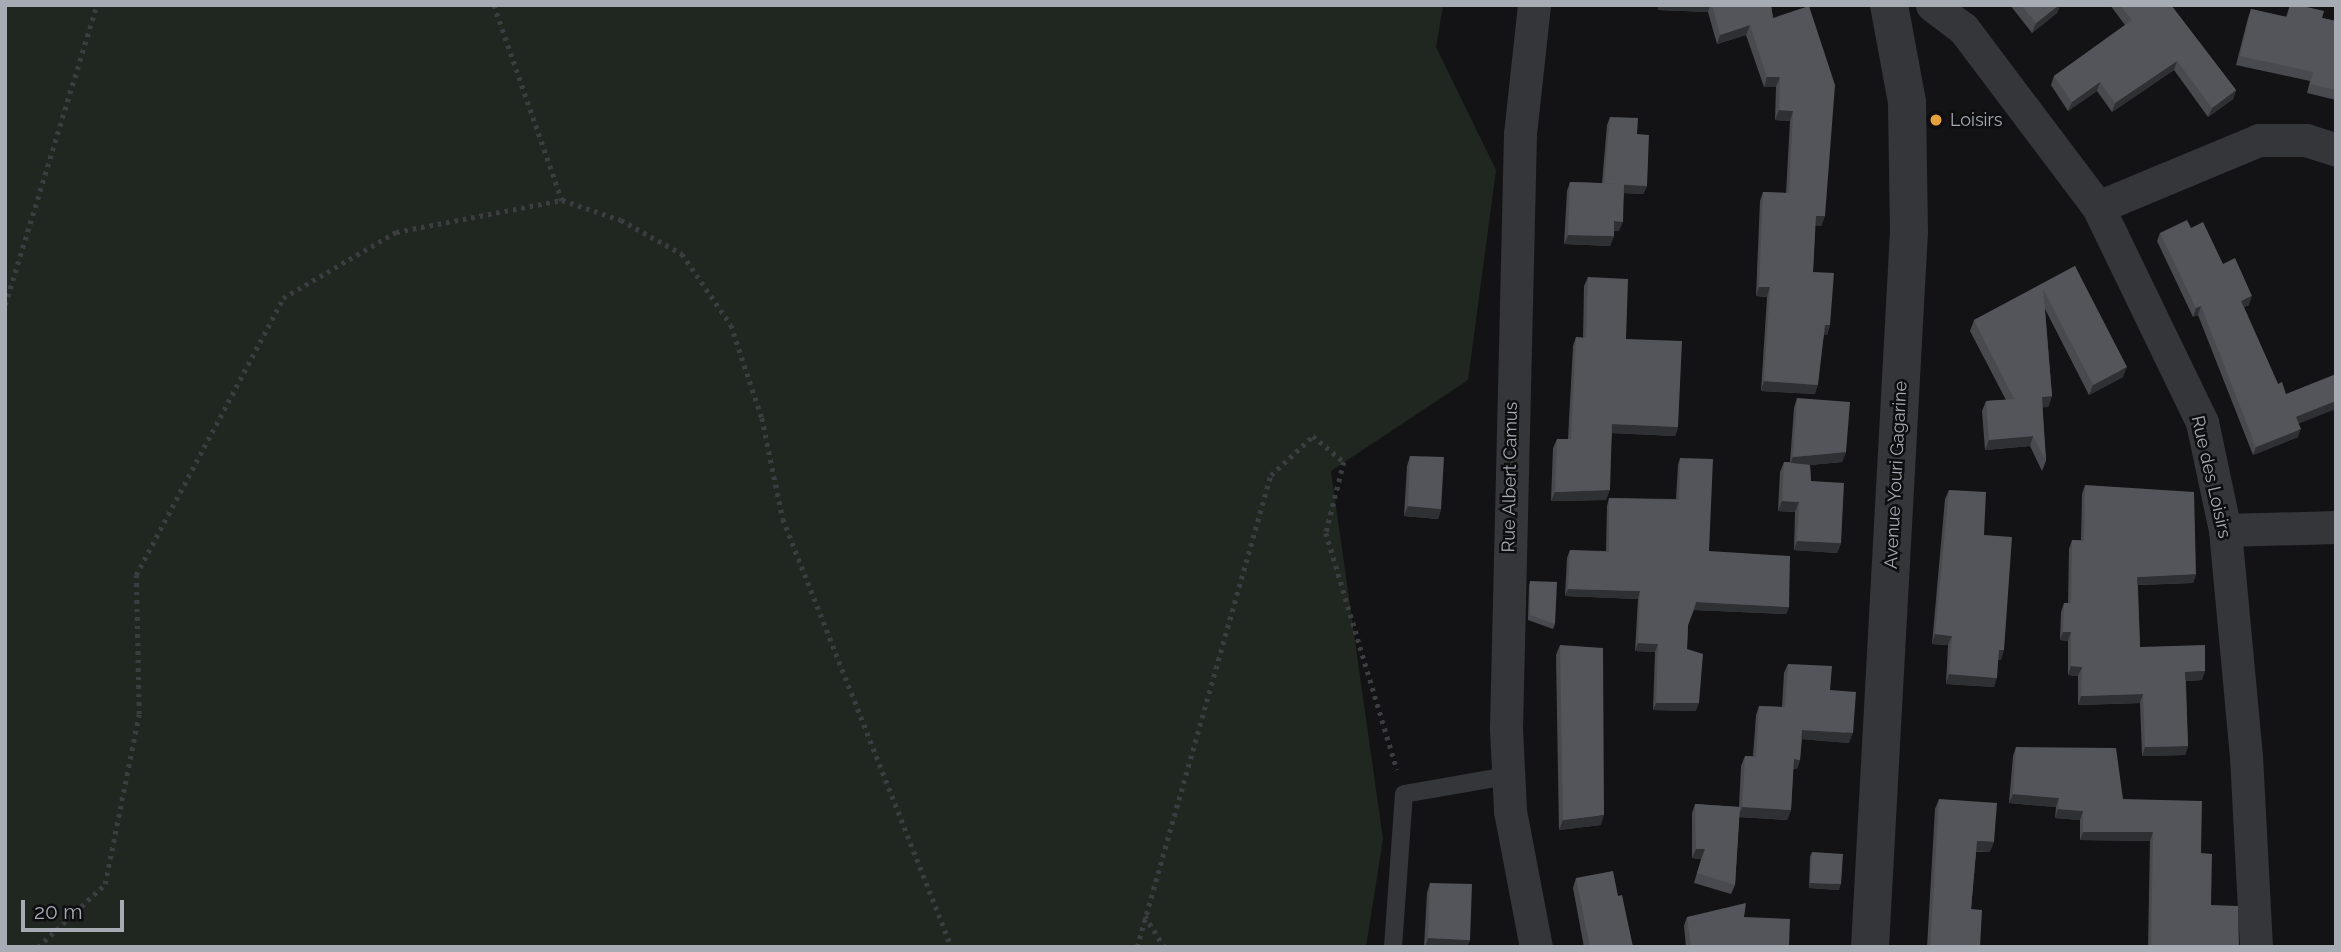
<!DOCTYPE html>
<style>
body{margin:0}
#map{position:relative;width:2341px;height:952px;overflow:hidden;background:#131315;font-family:Raleway,sans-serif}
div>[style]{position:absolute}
.green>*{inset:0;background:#202720}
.path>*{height:4.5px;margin-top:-2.25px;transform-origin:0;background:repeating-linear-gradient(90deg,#3b3d40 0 3.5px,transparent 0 8.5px)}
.service>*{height:18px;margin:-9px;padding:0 9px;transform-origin:9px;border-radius:9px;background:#353639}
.minor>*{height:33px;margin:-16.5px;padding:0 16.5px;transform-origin:16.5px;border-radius:16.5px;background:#353639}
.tertiary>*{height:38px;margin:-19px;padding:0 19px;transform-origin:19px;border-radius:19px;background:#353639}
.wall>*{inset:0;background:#494a50}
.shaded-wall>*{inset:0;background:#2f3034}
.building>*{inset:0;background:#53555a}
.dots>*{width:19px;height:19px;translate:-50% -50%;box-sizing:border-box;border:4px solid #0e0e10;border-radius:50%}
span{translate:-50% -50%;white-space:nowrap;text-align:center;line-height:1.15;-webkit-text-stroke:5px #0e0e10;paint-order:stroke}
.poi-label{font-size:18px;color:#a6abb4}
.left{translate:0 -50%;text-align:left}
.street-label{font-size:18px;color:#a6abb4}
.frame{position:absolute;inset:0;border:7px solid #a6abb4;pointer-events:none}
.scale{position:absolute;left:21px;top:900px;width:103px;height:32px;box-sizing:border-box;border:4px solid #a6abb4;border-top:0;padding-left:9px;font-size:21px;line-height:24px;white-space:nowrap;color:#a6abb4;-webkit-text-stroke:5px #0e0e10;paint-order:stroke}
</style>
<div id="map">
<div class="green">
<div style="clip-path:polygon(5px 5px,1443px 5px,1436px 47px,1496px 170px,1468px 380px,1331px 471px,1383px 839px,1366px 947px,5px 947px)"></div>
</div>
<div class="path">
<div style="left:494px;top:5px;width:207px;rotate:70.8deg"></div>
<div style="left:5px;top:305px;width:314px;rotate:-73deg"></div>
<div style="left:1145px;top:916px;width:36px;rotate:58deg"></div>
<div style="left:38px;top:947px;width:92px;rotate:-43.2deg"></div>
<div style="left:105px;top:884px;width:173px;rotate:-78.7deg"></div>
<div style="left:139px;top:714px;width:139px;rotate:-91.2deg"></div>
<div style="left:136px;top:575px;width:314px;rotate:-62deg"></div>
<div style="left:283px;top:298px;width:131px;rotate:-30.3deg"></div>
<div style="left:396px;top:232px;width:169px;rotate:-10.9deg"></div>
<div style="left:562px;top:200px;width:62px;rotate:18.7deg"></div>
<div style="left:621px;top:220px;width:70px;rotate:29.1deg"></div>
<div style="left:682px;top:254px;width:86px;rotate:55.4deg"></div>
<div style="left:731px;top:325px;width:98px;rotate:71.6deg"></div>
<div style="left:762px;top:418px;width:103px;rotate:78.3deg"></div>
<div style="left:783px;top:519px;width:460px;rotate:68.5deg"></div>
<div style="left:1137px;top:947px;width:491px;rotate:-74.2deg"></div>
<div style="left:1271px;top:475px;width:57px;rotate:-42.9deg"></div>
<div style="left:1313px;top:436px;width:40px;rotate:40deg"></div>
<div style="left:1344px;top:462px;width:73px;rotate:104.2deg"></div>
<div style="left:1326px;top:533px;width:247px;rotate:73.3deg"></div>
</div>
<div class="service">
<div style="left:1393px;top:947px;width:153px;rotate:-85.9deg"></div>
<div style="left:1404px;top:794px;width:105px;rotate:-9.9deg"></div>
</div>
<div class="minor">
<div style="left:1534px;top:5px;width:130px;rotate:96.2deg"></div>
<div style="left:1520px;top:134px;width:594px;rotate:91.35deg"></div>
<div style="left:1506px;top:728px;width:83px;rotate:87.2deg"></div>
<div style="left:1510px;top:811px;width:138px;rotate:79.2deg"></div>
<div style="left:1932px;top:5px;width:39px;rotate:37deg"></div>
<div style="left:1963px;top:28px;width:224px;rotate:53deg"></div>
<div style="left:2098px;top:207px;width:239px;rotate:64.2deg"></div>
<div style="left:2202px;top:422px;width:110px;rotate:78deg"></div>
<div style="left:2225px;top:530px;width:227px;rotate:84.7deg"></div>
<div style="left:2246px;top:756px;width:191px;rotate:87deg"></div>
<div style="left:2098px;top:207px;width:174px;rotate:-22.6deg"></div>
<div style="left:2259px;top:140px;width:47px"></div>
<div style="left:2306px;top:140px;width:32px;rotate:18deg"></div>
<div style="left:2225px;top:530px;width:111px;rotate:-1.5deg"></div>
</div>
<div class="tertiary">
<div style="left:1870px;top:947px;width:716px;rotate:-86.88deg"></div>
<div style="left:1909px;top:232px;width:130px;rotate:-90.9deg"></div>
<div style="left:1907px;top:102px;width:99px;rotate:-100.5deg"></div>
</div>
<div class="wall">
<div style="clip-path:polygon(1659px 5px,1771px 5px,1773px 18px,1825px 216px,1821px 226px,1815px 225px,1813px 272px,1830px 325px,1827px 335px,1824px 334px,1815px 394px,1761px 391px,1767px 297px,1756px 296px,1760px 201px,1763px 192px,1786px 193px,1790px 121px,1775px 120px,1776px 87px,1764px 87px,1746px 35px,1717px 44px,1708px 12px,1658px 10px)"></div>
<div style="clip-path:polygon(2010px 5px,2060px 5px,2057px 13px,2032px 33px)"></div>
<div style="clip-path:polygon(2110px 5px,2171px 5px,2236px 90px,2233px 99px,2208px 117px,2174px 70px,2112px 112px,2097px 91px,2068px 111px,2051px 85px,2054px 76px,2125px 25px)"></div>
<div style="clip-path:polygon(2290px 5px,2322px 18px,2336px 21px,2336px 100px,2307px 93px,2310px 81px,2236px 65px,2248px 18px,2251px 9px,2286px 17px)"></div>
<div style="clip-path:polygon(1610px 117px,1637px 134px,1647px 186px,1643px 194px,1624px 193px,1619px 231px,1614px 231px,1614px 236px,1610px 246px,1564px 244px,1567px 191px,1570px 182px,1602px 183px,1607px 125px)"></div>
<div style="clip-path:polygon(2191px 228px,2223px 264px,2249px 305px,2244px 307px,2278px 384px,2299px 423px,2298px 437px,2253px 455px,2198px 315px,2193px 317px,2157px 241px,2160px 233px)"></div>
<div style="clip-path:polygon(2075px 266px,2123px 377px,2089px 395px,2045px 309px,2052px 396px,2048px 407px,2042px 407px,2046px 461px,2042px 471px,2030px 446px,1985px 450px,1982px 411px,1986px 401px,2006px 400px,1970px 331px,1974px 320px)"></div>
<div style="clip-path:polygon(1588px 277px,1678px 427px,1675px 436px,1612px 433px,1606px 500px,1551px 501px,1553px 448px,1557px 439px,1568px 439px,1573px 346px,1576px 337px,1583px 338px,1584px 286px)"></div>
<div style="clip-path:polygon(1797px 398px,1846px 452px,1842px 462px,1810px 465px,1811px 481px,1841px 543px,1837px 553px,1794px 550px,1795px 512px,1778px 511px,1780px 472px,1784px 462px,1790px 462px,1794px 408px)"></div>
<div style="clip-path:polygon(1410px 456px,1441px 509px,1438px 519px,1404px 516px,1407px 466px)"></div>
<div style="clip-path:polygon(1680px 458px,1709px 551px,1789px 607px,1786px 614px,1694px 610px,1688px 625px,1687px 649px,1696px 711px,1653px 710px,1655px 652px,1635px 651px,1638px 599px,1565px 596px,1567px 558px,1570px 550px,1606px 551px,1607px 506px,1609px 498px,1676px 499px,1678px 465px)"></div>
<div style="clip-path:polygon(2085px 485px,2196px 574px,2193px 583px,2138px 585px,2140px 647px,2202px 680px,2186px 681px,2188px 746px,2185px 755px,2142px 756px,2140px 703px,2078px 705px,2078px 676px,2068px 675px,2068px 641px,2060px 640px,2061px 612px,2064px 603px,2068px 603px,2069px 549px,2072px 540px,2081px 540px,2082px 494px)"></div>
<div style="clip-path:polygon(1949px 490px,1984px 535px,2001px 660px,1998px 660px,1994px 687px,1946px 684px,1948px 645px,1932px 644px,1945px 499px)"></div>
<div style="clip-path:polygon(1530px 581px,1555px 624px,1553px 629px,1528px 620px,1529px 586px)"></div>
<div style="clip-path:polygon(1560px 645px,1601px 825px,1559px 830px,1556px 655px)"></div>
<div style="clip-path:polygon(1788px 664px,1830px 690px,1849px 743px,1802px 739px,1800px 760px,1797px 769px,1793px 769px,1791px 810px,1787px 820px,1739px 817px,1735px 885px,1731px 894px,1694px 883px,1701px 859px,1692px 858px,1692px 813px,1695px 804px,1739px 807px,1741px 766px,1745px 756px,1753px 756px,1756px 715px,1759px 706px,1782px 707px,1784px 673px)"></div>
<div style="clip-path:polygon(2016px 747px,2123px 799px,2201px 853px,2211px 905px,2239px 947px,2148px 947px,2150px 841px,2080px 840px,2080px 820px,2055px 818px,2056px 807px,2009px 803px,2013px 756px)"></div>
<div style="clip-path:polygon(1939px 799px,1990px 852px,1976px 852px,1971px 909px,1980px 947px,1927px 947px,1935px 809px)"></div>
<div style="clip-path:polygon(1812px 852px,1839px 890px,1809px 888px,1810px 857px)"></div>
<div style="clip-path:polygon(1576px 878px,1618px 896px,1633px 947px,1584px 947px,1573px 888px)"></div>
<div style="clip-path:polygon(1430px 883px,1470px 940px,1467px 947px,1424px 947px,1427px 893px)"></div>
<div style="clip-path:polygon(1687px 917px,1744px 917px,1789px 947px,1686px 947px,1684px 926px)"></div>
</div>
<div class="shaded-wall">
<div style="clip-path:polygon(1660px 5px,1710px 5px,1708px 12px,1658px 10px)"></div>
<div style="clip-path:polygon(2059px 5px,2060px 5px,2057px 13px,2032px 33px,2036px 23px)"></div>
<div style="clip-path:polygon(1750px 25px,1746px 35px,1717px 44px,1720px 35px)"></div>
<div style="clip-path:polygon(2177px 61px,2174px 70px,2112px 112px,2115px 103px)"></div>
<div style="clip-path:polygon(1767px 77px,1780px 77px,1776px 87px,1764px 87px)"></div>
<div style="clip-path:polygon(2100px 82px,2097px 91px,2068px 111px,2072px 102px)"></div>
<div style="clip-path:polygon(2236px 90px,2233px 99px,2208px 117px,2212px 108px)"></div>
<div style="clip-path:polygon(1779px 110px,1793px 111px,1790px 121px,1775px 120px)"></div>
<div style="clip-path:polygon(1604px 184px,1647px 186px,1643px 194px,1601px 192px)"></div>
<div style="clip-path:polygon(1816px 216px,1825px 216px,1821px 226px,1812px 225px)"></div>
<div style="clip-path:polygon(1614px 221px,1623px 222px,1619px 231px,1611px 231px)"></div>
<div style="clip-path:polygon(1568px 235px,1614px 236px,1610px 246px,1564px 244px)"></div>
<div style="clip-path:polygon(1759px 287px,1770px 287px,1767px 297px,1756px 296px)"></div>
<div style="clip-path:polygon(2252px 296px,2249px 305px,2238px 310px,2241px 301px)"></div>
<div style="clip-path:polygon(2201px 306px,2198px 315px,2193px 317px,2196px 308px)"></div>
<div style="clip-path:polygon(1825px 325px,1830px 325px,1827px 335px,1822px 334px)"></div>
<div style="clip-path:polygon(2127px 367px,2123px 377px,2089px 395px,2093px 385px)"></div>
<div style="clip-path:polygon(1764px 381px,1818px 385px,1815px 394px,1761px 391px)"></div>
<div style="clip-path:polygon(2052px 396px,2048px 407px,2038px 408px,2042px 397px)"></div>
<div style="clip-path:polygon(2336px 401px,2336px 409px,2293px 426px,2296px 417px)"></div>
<div style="clip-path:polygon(1612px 424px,1678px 427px,1675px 436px,1609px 433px)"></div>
<div style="clip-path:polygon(2301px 429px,2298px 437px,2253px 455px,2256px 447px)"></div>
<div style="clip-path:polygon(2033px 436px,2030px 446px,1985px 450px,1989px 440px)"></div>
<div style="clip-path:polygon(1846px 452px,1842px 462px,1789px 467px,1793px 457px)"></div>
<div style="clip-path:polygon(1610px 490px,1606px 500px,1551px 501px,1555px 492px)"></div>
<div style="clip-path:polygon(1782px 501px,1799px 502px,1795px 512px,1778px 511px)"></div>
<div style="clip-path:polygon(1408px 506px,1441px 509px,1438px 519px,1404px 516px)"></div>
<div style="clip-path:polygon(1797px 541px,1841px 543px,1837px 553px,1794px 550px)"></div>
<div style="clip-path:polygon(2196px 574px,2193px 583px,2134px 585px,2137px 577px)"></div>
<div style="clip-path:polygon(1568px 589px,1640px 591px,1638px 599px,1565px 596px)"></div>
<div style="clip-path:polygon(1696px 602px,1789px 607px,1786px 614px,1694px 610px)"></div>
<div style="clip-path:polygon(2063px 632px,2071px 632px,2068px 641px,2060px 640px)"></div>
<div style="clip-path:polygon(1935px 634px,1952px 636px,1948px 645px,1932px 644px)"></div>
<div style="clip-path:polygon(1638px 643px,1658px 644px,1655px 652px,1635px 651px)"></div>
<div style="clip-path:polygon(1999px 650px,2004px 650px,2001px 660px,1995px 660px)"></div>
<div style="clip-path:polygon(2071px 666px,2082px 667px,2078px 676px,2068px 675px)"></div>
<div style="clip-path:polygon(2205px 671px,2202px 680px,2182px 681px,2185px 672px)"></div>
<div style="clip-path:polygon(1949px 674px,1997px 678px,1994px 687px,1946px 684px)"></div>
<div style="clip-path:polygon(2143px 694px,2140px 703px,2078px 705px,2081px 696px)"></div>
<div style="clip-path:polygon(1656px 703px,1699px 703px,1696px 711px,1653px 710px)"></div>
<div style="clip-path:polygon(1802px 730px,1853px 733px,1849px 743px,1799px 739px)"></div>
<div style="clip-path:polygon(2188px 746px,2185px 755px,2142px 756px,2145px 747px)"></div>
<div style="clip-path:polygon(1794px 759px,1800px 760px,1797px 769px,1790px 769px)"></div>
<div style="clip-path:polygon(2013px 794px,2059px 798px,2056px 807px,2009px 803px)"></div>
<div style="clip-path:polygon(1742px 807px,1791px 810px,1787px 820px,1738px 817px)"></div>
<div style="clip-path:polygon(2058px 809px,2083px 811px,2080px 820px,2055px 818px)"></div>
<div style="clip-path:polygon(1604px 815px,1601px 825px,1559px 830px,1563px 820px)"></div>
<div style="clip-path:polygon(2083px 832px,2153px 832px,2150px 841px,2080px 840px)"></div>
<div style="clip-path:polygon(1977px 841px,1994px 842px,1990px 852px,1973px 851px)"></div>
<div style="clip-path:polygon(1696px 849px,1705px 849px,1701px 859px,1692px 858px)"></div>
<div style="clip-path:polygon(1810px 883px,1841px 884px,1839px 890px,1809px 888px)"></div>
<div style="clip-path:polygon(1428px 938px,1470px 940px,1467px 947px,1425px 947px)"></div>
</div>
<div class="building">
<div style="clip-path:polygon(1712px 5px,1771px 5px,1773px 18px,1809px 6px,1835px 85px,1825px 216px,1816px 216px,1813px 272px,1834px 273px,1830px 325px,1825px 325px,1818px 385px,1764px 381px,1770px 287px,1759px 287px,1763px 192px,1789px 193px,1793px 111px,1779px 110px,1780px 77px,1767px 77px,1750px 25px,1720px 35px)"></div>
<div style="clip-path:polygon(2021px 5px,2059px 5px,2036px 23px)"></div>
<div style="clip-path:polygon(2120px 5px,2171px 5px,2236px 90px,2212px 108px,2177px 61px,2115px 103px,2100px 82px,2072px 102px,2054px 76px,2132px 20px)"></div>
<div style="clip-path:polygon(2290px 5px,2298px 5px,2324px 11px,2322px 18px,2336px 21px,2336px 90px,2310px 84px,2313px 72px,2240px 56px,2251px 9px,2287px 17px)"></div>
<div style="clip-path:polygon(1610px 117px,1638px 118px,1637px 134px,1649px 135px,1647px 186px,1604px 183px)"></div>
<div style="clip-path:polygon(1570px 182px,1624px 184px,1623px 222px,1614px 221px,1614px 236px,1568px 235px)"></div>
<div style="clip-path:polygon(2187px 220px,2191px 228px,2203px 222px,2223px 264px,2235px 258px,2252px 296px,2241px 301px,2278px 384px,2282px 382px,2286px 394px,2336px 374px,2336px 401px,2296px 417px,2301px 429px,2256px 447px,2201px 306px,2196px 308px,2160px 233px)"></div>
<div style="clip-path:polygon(2075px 266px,2127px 367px,2093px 385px,2043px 289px,2052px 396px,2042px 397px,2046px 461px,2033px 436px,1989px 440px,1986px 401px,2014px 399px,1974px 320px)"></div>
<div style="clip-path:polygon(1588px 277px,1628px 279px,1626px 339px,1682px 341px,1678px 427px,1612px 424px,1610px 490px,1555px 492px,1557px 439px,1571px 439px,1576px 337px,1586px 338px)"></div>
<div style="clip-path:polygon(1797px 398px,1850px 402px,1846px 452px,1793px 457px)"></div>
<div style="clip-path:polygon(1410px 456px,1444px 457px,1441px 509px,1408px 506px)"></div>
<div style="clip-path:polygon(1680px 458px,1713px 459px,1709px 551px,1790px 556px,1789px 607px,1696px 602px,1688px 625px,1687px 649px,1703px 654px,1699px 703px,1656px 703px,1658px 644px,1638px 643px,1640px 591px,1568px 589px,1570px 550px,1609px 552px,1609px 498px,1679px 500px)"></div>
<div style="clip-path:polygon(1784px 462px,1810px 465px,1811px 481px,1844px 483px,1841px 543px,1797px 541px,1799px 502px,1782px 501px)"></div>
<div style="clip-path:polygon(2085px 485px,2194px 492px,2196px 574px,2137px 577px,2140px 647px,2205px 645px,2205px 671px,2185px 672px,2188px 746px,2145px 747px,2143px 694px,2081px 696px,2082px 667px,2071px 666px,2071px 632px,2063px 632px,2064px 603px,2071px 603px,2072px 540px,2084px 541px)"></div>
<div style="clip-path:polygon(1949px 490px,1986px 492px,1984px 535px,2012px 537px,2004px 650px,1999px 650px,1997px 678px,1949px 674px,1952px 636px,1935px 634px)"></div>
<div style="clip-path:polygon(1530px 581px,1557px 582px,1555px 624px,1530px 615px)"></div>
<div style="clip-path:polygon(1560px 645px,1603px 648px,1604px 815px,1563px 820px)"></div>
<div style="clip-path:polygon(1788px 664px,1832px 666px,1830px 690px,1856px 692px,1853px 733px,1802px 730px,1800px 760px,1794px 759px,1791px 810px,1742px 807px,1745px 756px,1756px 757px,1759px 706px,1785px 707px)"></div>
<div style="clip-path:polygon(2016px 747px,2116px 748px,2123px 799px,2202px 801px,2201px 853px,2212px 854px,2211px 905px,2238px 906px,2239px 947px,2151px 947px,2153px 832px,2083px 832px,2083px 811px,2058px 809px,2059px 798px,2013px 794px)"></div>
<div style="clip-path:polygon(1939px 799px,1997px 803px,1994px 842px,1977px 841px,1971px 909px,1982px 910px,1980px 947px,1930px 947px)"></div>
<div style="clip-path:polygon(1695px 804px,1740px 807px,1735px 885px,1697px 873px,1705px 849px,1696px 849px)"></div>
<div style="clip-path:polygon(1812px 852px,1843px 854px,1841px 884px,1810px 883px)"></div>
<div style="clip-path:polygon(1613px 871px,1618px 896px,1622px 895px,1633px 947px,1590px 947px,1576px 878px)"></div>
<div style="clip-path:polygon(1430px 883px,1472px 884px,1470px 940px,1428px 938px)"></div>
<div style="clip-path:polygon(1746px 903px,1744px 917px,1790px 919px,1789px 947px,1691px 947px,1687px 917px)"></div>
</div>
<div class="dots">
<div style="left:1936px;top:120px;background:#e5a03b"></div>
</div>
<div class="poi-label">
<span class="left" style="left:1950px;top:120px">Loisirs</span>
</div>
<div class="street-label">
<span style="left:1896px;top:475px;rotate:-87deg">Avenue Youri Gagarine</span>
<span style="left:1510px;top:477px;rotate:-89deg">Rue Albert Camus</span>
<span style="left:2211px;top:477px;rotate:77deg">Rue des Loisirs</span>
</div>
<div class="frame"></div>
<div class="scale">20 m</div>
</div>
